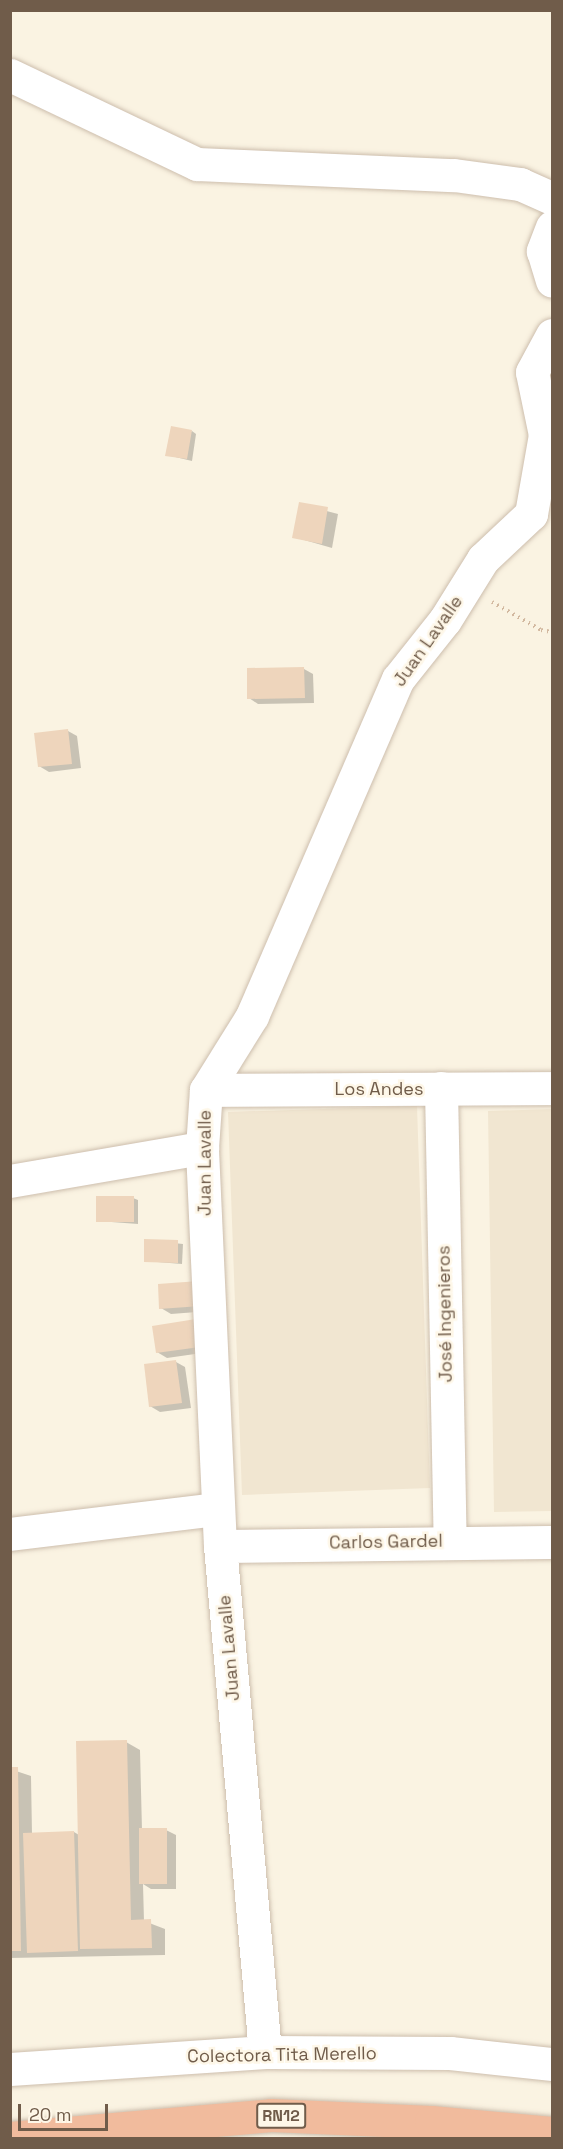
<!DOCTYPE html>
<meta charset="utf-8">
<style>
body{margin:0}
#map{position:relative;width:563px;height:2149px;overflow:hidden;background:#faf3e2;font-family:"Space Grotesk",sans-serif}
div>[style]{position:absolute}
.residential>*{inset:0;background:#f1e6d1}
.shadow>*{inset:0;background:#0003}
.building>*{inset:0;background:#eed5bc}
.path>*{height:4px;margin-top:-2px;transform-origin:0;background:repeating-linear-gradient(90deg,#d2b89f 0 1.5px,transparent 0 6px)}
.roads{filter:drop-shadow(0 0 2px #cdbead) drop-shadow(0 0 2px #cdbead)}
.minor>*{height:33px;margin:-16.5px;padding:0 16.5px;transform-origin:16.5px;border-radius:16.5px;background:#fff}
.highway>*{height:33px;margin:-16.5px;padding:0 16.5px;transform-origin:16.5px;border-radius:16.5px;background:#f1bb9d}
span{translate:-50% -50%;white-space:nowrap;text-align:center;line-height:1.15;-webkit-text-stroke:5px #fef7e8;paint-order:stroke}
.shield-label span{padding:2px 4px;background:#fef7e8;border:2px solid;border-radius:4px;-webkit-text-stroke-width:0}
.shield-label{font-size:16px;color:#705c4a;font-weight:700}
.street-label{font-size:18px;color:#705c4a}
.frame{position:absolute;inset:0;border:12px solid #705c4a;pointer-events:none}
.scale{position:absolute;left:18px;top:2104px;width:90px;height:27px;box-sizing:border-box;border:3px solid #705c4a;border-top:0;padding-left:8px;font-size:18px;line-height:21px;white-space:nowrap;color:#705c4a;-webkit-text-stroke:4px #fef7e8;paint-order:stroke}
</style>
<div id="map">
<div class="residential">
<div style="clip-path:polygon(417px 1106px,430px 1488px,242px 1495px,228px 1112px)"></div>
<div style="clip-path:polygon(552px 1109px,552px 1511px,494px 1512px,488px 1111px)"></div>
</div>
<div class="shadow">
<div style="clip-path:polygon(192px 431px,196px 434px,192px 461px,167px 455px)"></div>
<div style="clip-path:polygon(300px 504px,338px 514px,332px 548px,294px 537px)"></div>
<div style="clip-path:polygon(304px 669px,313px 674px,314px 703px,258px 704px,249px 698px)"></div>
<div style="clip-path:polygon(68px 731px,77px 736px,81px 768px,49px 772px,39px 766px)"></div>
<div style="clip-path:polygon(133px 1198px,138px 1200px,138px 1224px,98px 1221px)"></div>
<div style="clip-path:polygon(146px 1240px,183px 1244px,182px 1264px,145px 1261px)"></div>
<div style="clip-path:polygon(209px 1288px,210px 1311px,171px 1314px,161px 1308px)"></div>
<div style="clip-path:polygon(205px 1326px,209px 1352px,167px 1358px,157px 1352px)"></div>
<div style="clip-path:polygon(176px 1362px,185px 1367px,191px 1408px,160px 1412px,150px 1406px)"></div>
<div style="clip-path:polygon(126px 1742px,140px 1750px,142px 1830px,166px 1830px,176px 1835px,176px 1889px,151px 1889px,143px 1884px,144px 1921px,165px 1929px,165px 1955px,10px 1958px,10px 1769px,31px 1776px,32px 1834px,74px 1832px,79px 1835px)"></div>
</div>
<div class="building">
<div style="clip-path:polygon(171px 426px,192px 430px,187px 459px,165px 456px)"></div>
<div style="clip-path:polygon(299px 502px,328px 507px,322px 544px,292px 538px)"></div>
<div style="clip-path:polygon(304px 667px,305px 698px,247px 699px,247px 668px)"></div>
<div style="clip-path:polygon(68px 729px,72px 764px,38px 767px,34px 733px)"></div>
<div style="clip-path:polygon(96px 1196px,134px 1196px,134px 1222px,96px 1222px)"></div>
<div style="clip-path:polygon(144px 1239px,178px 1240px,178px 1263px,144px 1262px)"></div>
<div style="clip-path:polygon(199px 1281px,201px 1306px,159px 1309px,158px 1284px)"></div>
<div style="clip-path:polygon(196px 1319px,200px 1347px,156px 1353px,152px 1326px)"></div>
<div style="clip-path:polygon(176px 1360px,182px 1403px,149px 1407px,144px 1364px)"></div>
<div style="clip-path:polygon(127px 1740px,131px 1920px,151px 1919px,152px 1948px,80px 1949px,76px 1741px)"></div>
<div style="clip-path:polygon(10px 1767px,18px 1767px,21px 1951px,10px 1951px)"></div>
<div style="clip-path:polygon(139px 1828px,167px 1828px,167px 1884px,139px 1884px)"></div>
<div style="clip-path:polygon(74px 1831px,78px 1951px,27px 1953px,23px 1833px)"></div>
</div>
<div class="path">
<div style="left:492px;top:602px;width:56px;rotate:29.7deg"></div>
<div style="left:541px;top:630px;width:11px;rotate:10deg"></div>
</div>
<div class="roads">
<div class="minor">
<div style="left:10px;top:75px;width:207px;rotate:25.5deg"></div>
<div style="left:197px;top:164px;width:257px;rotate:2.5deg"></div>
<div style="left:454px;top:175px;width:67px;rotate:7.8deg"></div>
<div style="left:520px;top:184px;width:35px;rotate:24deg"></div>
<div style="left:552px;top:227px;width:26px;rotate:111deg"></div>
<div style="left:543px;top:251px;width:31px;rotate:73deg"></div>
<div style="left:441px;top:1088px;width:452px;rotate:88.9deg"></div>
<div style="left:206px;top:1090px;width:346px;rotate:-0.3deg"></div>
<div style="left:10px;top:1181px;width:195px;rotate:-9.8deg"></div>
<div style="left:10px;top:1534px;width:209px;rotate:-6.9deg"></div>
<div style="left:220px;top:1546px;width:332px;rotate:-0.7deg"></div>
<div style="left:265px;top:2052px;width:508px;rotate:-95.08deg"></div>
<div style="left:220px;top:1546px;width:398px;rotate:-92.6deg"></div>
<div style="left:202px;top:1148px;width:58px;rotate:-86.1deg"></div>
<div style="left:206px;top:1090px;width:87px;rotate:-58.1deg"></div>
<div style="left:252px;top:1016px;width:367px;rotate:-66.6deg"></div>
<div style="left:398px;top:679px;width:75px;rotate:-51.5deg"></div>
<div style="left:445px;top:620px;width:72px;rotate:-58.1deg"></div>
<div style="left:483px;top:559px;width:66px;rotate:-43.2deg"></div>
<div style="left:531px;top:514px;width:80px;rotate:-80deg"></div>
<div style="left:545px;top:435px;width:64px;rotate:-101.7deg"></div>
<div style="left:532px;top:372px;width:42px;rotate:-61.6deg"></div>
<div style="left:10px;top:2069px;width:256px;rotate:-3.8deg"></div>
<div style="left:265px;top:2052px;width:185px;rotate:0.3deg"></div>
<div style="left:450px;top:2053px;width:103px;rotate:6.2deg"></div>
</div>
<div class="highway">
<div style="left:10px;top:2138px;width:262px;rotate:-5deg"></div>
<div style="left:271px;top:2115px;width:160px;rotate:2.5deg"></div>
<div style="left:431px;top:2122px;width:121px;rotate:5.2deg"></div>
</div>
</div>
<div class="shield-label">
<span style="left:281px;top:2116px">RN12</span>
</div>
<div class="street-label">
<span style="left:428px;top:641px;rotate:-55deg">Juan Lavalle</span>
<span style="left:379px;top:1089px">Los Andes</span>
<span style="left:205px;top:1163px;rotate:-90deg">Juan Lavalle</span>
<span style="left:445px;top:1314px;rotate:-91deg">José Ingenieros</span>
<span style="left:386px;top:1542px;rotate:-1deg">Carlos Gardel</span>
<span style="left:229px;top:1648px;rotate:-95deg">Juan Lavalle</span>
<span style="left:282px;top:2055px;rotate:-1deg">Colectora Tita Merello</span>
</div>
<div class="frame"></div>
<div class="scale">20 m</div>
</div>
